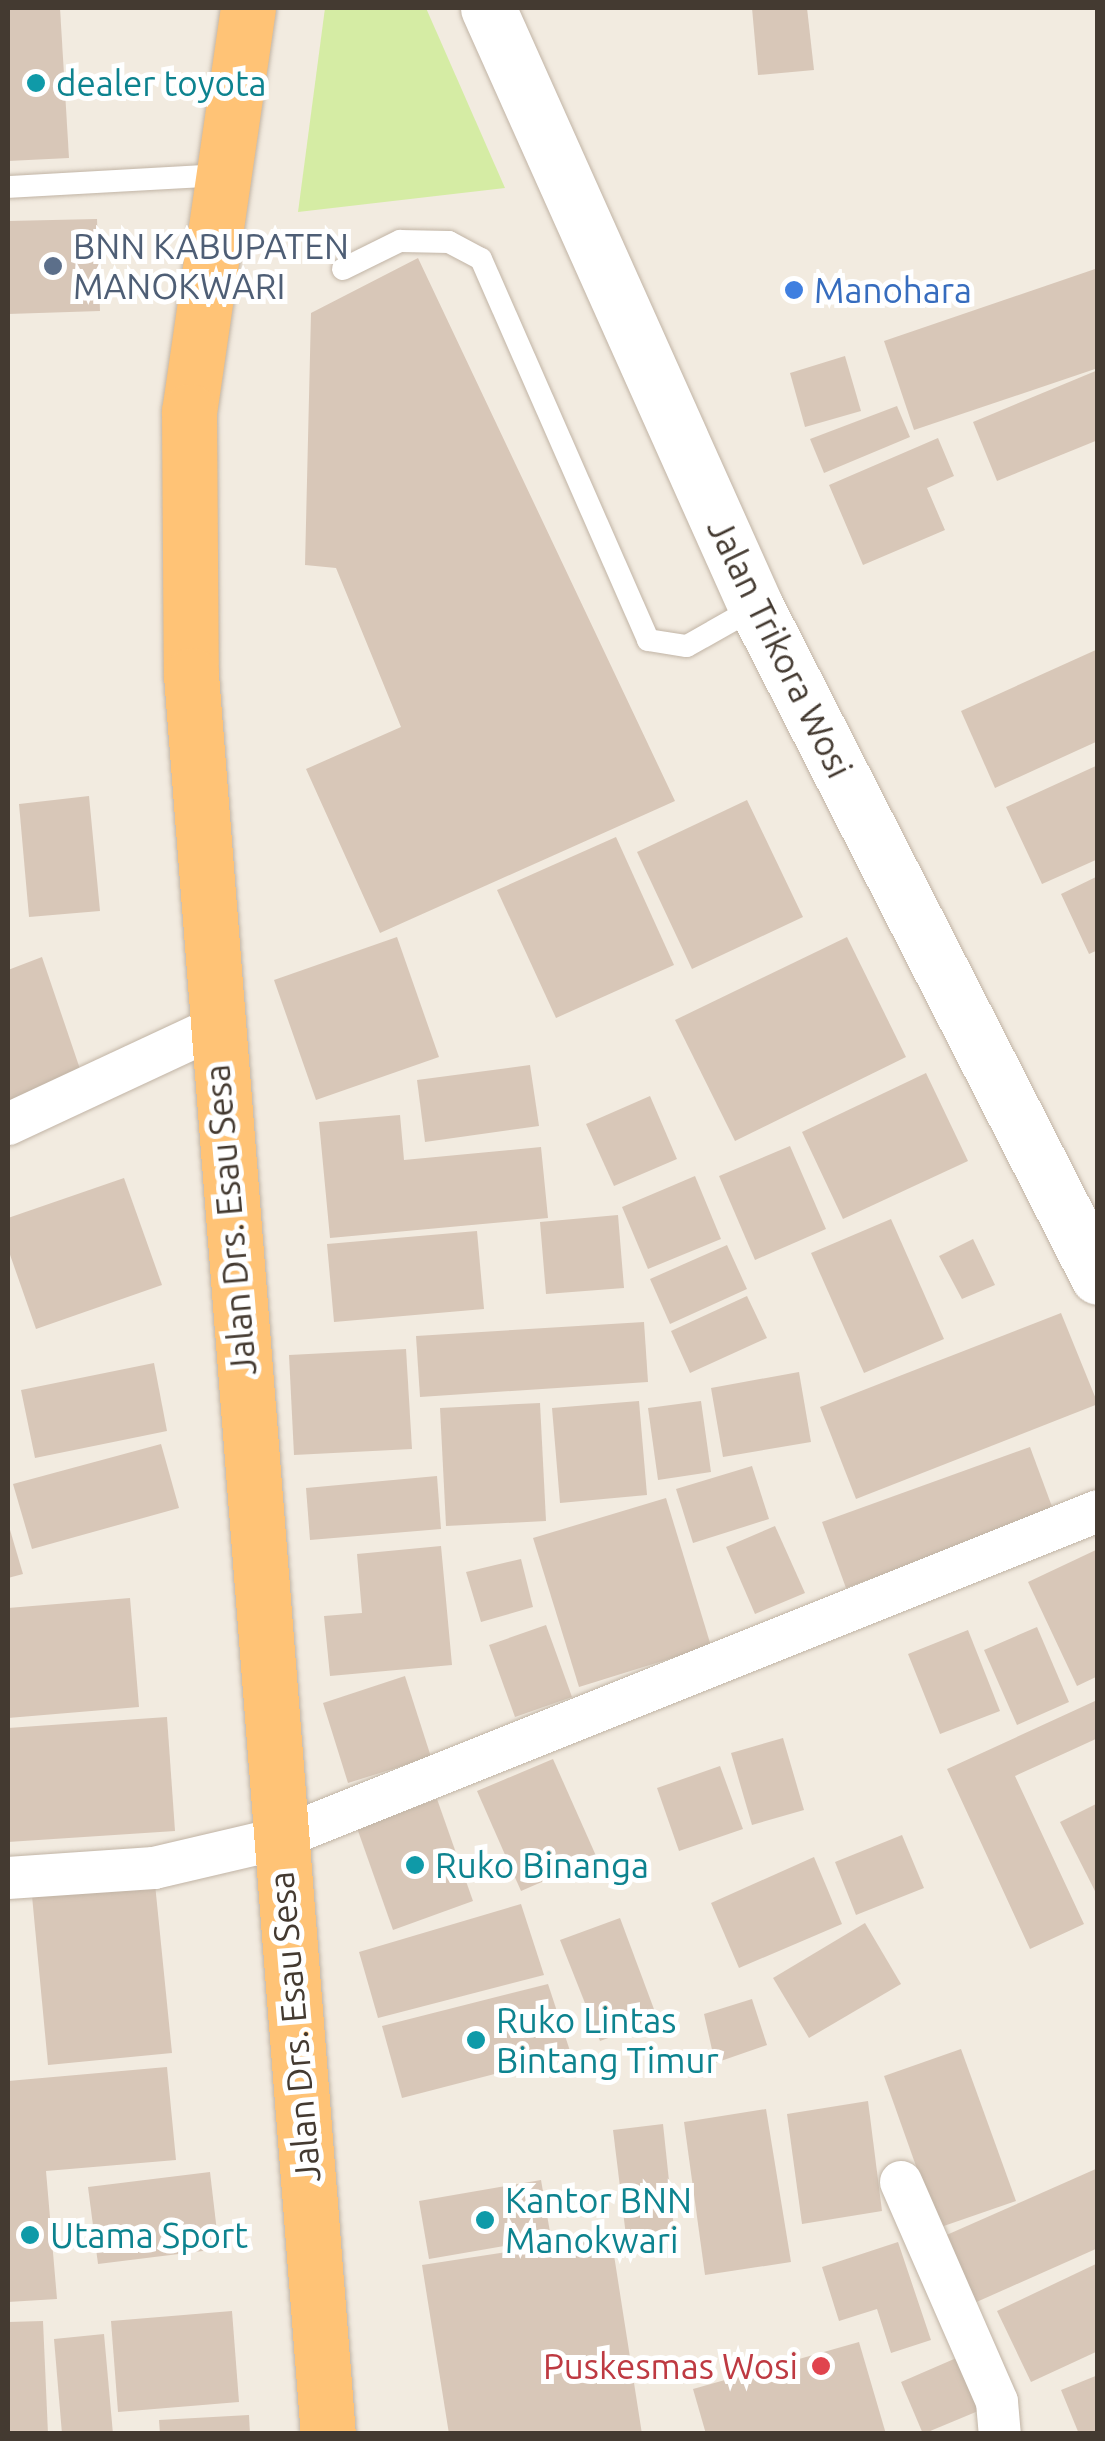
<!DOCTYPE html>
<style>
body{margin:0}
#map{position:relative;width:1105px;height:2441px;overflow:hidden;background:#f2ebe0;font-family:Ubuntu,sans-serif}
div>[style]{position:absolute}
.green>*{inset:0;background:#d5eca4}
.building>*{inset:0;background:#d8c7b8}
.roads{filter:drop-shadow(0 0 2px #c1b4a5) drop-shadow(0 0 2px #c1b4a5)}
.service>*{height:22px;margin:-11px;padding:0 11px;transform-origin:11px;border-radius:11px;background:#fff}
.minor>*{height:42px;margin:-21px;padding:0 21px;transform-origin:21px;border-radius:21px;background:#fff}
.tertiary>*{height:55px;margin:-27.5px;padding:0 27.5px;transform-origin:27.5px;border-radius:27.5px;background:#fff}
.trunk>*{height:55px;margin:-27.5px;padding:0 27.5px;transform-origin:27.5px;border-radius:27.5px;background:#ffc376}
.dots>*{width:28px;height:28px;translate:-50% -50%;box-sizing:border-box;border:5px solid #fff;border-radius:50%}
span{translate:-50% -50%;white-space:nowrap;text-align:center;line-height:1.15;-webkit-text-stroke:10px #fff;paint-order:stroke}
.culture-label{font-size:35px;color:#0d838f}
.left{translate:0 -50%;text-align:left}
.service-label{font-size:35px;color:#4e5e75}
.shop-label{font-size:35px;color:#366cbe}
.street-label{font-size:35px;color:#443a31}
.health-label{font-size:35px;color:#be3a42}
.right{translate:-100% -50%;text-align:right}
.frame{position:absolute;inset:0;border:10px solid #443a31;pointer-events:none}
</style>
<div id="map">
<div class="green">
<div style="clip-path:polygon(325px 8px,426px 8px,505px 188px,298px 212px)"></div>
</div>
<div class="building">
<div style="clip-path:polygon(8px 8px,60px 8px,69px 158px,8px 161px)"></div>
<div style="clip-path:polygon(752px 8px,807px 8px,814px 70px,758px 75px)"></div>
<div style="clip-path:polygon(97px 219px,100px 311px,8px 314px,8px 221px)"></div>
<div style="clip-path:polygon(418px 258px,675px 801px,380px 933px,306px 769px,401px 727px,336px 568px,305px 565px,311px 313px)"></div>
<div style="clip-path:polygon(1098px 268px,1098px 368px,914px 430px,884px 341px)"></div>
<div style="clip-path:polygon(845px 356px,861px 411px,805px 427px,790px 373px)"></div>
<div style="clip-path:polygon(1098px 370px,1098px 440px,997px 481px,973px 422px)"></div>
<div style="clip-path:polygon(897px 406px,910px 437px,824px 473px,810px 439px)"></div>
<div style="clip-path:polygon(938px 438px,954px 476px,927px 488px,945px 530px,863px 565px,829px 485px)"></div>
<div style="clip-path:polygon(1098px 649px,1098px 741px,995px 788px,961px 711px)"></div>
<div style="clip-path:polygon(1098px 765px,1098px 859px,1042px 884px,1006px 807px)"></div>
<div style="clip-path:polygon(89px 796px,100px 911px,29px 917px,19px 804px)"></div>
<div style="clip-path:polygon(747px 800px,803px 917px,692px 969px,637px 852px)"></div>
<div style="clip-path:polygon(616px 837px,674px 965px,556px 1018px,497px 890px)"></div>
<div style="clip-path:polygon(1098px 876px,1098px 950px,1089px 954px,1061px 894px)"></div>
<div style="clip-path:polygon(397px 937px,439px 1057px,316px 1100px,274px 980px)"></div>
<div style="clip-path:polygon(847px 937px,906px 1057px,735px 1141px,675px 1020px)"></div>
<div style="clip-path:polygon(42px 957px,80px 1069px,8px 1103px,8px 970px)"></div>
<div style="clip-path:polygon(530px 1065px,539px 1126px,425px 1142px,417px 1080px)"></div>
<div style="clip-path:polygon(926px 1073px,968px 1161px,843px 1219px,802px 1132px)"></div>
<div style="clip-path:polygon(650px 1096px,677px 1159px,614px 1186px,586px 1124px)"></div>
<div style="clip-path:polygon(400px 1115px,404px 1160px,541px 1147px,548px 1218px,330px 1238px,319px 1122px)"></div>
<div style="clip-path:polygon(790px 1146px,826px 1229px,755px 1260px,719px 1176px)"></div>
<div style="clip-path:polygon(695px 1176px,721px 1239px,648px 1269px,622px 1207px)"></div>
<div style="clip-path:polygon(124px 1178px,162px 1285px,36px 1329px,8px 1249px,8px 1218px)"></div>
<div style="clip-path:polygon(618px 1215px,624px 1288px,546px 1294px,540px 1222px)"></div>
<div style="clip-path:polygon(891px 1219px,944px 1339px,864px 1373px,811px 1253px)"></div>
<div style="clip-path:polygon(477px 1231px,484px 1309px,334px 1322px,327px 1244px)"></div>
<div style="clip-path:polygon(973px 1239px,995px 1285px,962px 1299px,939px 1256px)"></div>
<div style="clip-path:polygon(727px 1245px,747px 1289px,670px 1324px,650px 1279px)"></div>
<div style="clip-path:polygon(747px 1296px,767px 1338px,690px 1373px,671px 1331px)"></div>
<div style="clip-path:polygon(1061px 1313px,1098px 1404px,856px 1499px,820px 1407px)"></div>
<div style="clip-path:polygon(644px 1322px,648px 1382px,420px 1397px,416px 1336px)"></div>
<div style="clip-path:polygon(406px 1349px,412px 1449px,294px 1455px,289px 1355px)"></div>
<div style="clip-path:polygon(154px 1363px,167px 1431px,35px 1458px,21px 1390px)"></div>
<div style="clip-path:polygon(799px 1372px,811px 1442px,723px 1457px,711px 1388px)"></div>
<div style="clip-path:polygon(639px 1401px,647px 1495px,560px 1503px,552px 1408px)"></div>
<div style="clip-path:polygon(701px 1401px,711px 1472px,658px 1480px,648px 1408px)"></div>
<div style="clip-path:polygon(540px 1403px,546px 1521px,446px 1526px,440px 1408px)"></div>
<div style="clip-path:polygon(161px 1444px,179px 1508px,32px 1549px,13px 1484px)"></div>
<div style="clip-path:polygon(1030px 1447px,1054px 1512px,846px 1588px,822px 1522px)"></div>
<div style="clip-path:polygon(752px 1466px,769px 1519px,693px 1543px,676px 1489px)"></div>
<div style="clip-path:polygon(437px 1476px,441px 1529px,310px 1540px,306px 1488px)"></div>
<div style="clip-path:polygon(666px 1498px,711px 1646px,579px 1687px,533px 1538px)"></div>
<div style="clip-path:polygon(8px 1523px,23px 1574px,8px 1578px)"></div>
<div style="clip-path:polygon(775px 1526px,805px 1593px,755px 1614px,726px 1547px)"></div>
<div style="clip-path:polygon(441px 1546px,452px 1665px,330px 1676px,324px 1616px,362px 1613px,357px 1554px)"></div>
<div style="clip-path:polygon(1098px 1549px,1098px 1676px,1077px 1686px,1028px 1582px)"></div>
<div style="clip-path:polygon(521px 1559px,533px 1607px,481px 1622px,466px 1572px)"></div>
<div style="clip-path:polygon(130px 1598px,139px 1707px,8px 1718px,8px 1608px)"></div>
<div style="clip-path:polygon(546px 1625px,572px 1697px,515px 1717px,489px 1645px)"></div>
<div style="clip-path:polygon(1037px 1627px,1069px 1702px,1017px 1725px,984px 1650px)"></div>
<div style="clip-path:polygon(968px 1630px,1000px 1711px,940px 1734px,908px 1654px)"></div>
<div style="clip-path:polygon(405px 1676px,431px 1757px,348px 1783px,323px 1703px)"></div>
<div style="clip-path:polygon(1095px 1701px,1098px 1738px,1015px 1776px,1084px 1924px,1030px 1949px,947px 1769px)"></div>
<div style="clip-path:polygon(167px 1717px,175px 1831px,8px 1842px,8px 1728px)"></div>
<div style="clip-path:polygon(783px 1738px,804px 1810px,752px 1825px,731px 1753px)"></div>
<div style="clip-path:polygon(553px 1759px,597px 1858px,521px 1891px,477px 1791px)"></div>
<div style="clip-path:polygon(720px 1766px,743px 1829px,679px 1851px,657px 1788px)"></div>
<div style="clip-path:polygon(437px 1799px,473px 1901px,393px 1930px,357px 1828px)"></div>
<div style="clip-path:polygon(1098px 1803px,1098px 1897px,1060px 1822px)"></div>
<div style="clip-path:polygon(902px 1835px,924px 1888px,856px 1915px,835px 1862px)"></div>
<div style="clip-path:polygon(814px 1857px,842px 1924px,739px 1968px,711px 1903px)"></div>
<div style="clip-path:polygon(155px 1884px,172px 2053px,48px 2065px,32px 1896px)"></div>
<div style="clip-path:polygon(521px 1904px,544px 1975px,378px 2018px,359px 1952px)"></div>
<div style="clip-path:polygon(620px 1918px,658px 2020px,600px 2041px,560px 1940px)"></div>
<div style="clip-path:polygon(865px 1923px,901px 1984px,809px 2038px,773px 1978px)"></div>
<div style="clip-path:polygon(548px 1984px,571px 2054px,402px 2098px,382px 2026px)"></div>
<div style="clip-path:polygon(752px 1999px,767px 2045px,715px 2063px,704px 2014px)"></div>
<div style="clip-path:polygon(961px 2049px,1016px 2201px,938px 2228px,884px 2076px)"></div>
<div style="clip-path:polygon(167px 2067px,176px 2160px,46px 2171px,57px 2299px,8px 2302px,8px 2081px)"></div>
<div style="clip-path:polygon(868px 2101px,882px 2211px,802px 2224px,787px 2114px)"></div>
<div style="clip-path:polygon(766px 2109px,791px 2262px,705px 2275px,684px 2122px)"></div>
<div style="clip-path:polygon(663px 2124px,675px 2238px,627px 2244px,613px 2130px)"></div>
<div style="clip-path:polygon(1098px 2168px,1098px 2248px,972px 2304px,942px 2237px)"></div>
<div style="clip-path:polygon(210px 2172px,219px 2249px,98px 2264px,88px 2187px)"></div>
<div style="clip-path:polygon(541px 2180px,551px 2238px,429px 2259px,419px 2201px)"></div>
<div style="clip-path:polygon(611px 2236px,642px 2434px,449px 2434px,422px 2265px)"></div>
<div style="clip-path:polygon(898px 2242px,931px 2340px,891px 2353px,877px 2309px,839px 2321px,822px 2267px)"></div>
<div style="clip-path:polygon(1098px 2263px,1098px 2351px,1031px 2382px,997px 2311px)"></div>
<div style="clip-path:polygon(232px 2311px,239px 2402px,118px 2412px,111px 2321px)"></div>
<div style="clip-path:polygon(43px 2321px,48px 2434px,8px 2434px,8px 2322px)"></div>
<div style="clip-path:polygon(104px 2334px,113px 2434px,62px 2434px,54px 2339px)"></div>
<div style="clip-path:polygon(859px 2342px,886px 2434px,706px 2434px,693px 2389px)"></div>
<div style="clip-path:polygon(961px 2356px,983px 2409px,923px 2434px,901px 2382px)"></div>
<div style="clip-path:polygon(1098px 2375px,1098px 2434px,1079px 2434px,1061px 2390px)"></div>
<div style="clip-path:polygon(249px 2415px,250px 2434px,160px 2434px,159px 2420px)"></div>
</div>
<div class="roads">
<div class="service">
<div style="left:8px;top:187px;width:212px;rotate:-3.2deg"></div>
<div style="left:343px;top:269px;width:64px;rotate:-26.2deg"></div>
<div style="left:400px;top:241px;width:49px;rotate:1.2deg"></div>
<div style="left:449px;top:242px;width:36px;rotate:28deg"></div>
<div style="left:481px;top:259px;width:416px;rotate:66.3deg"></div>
<div style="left:648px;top:640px;width:39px;rotate:9deg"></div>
<div style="left:687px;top:646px;width:79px;rotate:-29.5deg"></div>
</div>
<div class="minor">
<div style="left:8px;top:1124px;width:227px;rotate:-25deg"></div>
<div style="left:8px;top:1878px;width:146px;rotate:-3.9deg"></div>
<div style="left:154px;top:1868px;width:127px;rotate:-13.2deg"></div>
<div style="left:278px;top:1839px;width:883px;rotate:-21.8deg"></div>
<div style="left:901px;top:2182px;width:240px;rotate:66.4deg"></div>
<div style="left:997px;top:2402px;width:32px;rotate:85deg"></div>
</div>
<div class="tertiary">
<div style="left:488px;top:8px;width:656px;rotate:65.9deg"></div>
<div style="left:756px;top:607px;width:752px;rotate:62.96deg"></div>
</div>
<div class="trunk">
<div style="left:248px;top:8px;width:407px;rotate:98.3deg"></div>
<div style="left:189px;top:411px;width:264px;rotate:89.6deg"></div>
<div style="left:191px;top:675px;width:1764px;rotate:85.55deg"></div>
</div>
</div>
<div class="dots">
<div style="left:36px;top:83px;background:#0f9aa8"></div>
<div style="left:53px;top:266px;background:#5c6f8a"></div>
<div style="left:794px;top:290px;background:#3f7fe0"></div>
<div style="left:415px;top:1865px;background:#0f9aa8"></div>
<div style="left:476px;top:2040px;background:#0f9aa8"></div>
<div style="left:485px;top:2220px;background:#0f9aa8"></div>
<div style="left:30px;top:2235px;background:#0f9aa8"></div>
<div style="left:821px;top:2366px;background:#e0444e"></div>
</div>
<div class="culture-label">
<span class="left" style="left:56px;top:83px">dealer toyota</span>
<span class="left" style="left:435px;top:1865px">Ruko Binanga</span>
<span class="left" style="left:496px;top:2040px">Ruko Lintas<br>Bintang Timur</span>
<span class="left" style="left:505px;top:2220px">Kantor BNN<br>Manokwari</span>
<span class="left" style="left:50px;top:2235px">Utama Sport</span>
</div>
<div class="service-label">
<span class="left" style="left:73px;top:266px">BNN KABUPATEN<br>MANOKWARI</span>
</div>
<div class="shop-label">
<span class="left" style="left:814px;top:290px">Manohara</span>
</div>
<div class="street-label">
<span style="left:780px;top:648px;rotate:64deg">Jalan Trikora Wosi</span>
<span style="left:230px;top:1220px;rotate:-95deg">Jalan Drs. Esau Sesa</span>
<span style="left:294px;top:2027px;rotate:-95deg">Jalan Drs. Esau Sesa</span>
</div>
<div class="health-label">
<span class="right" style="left:798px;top:2366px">Puskesmas Wosi</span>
</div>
<div class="frame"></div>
</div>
